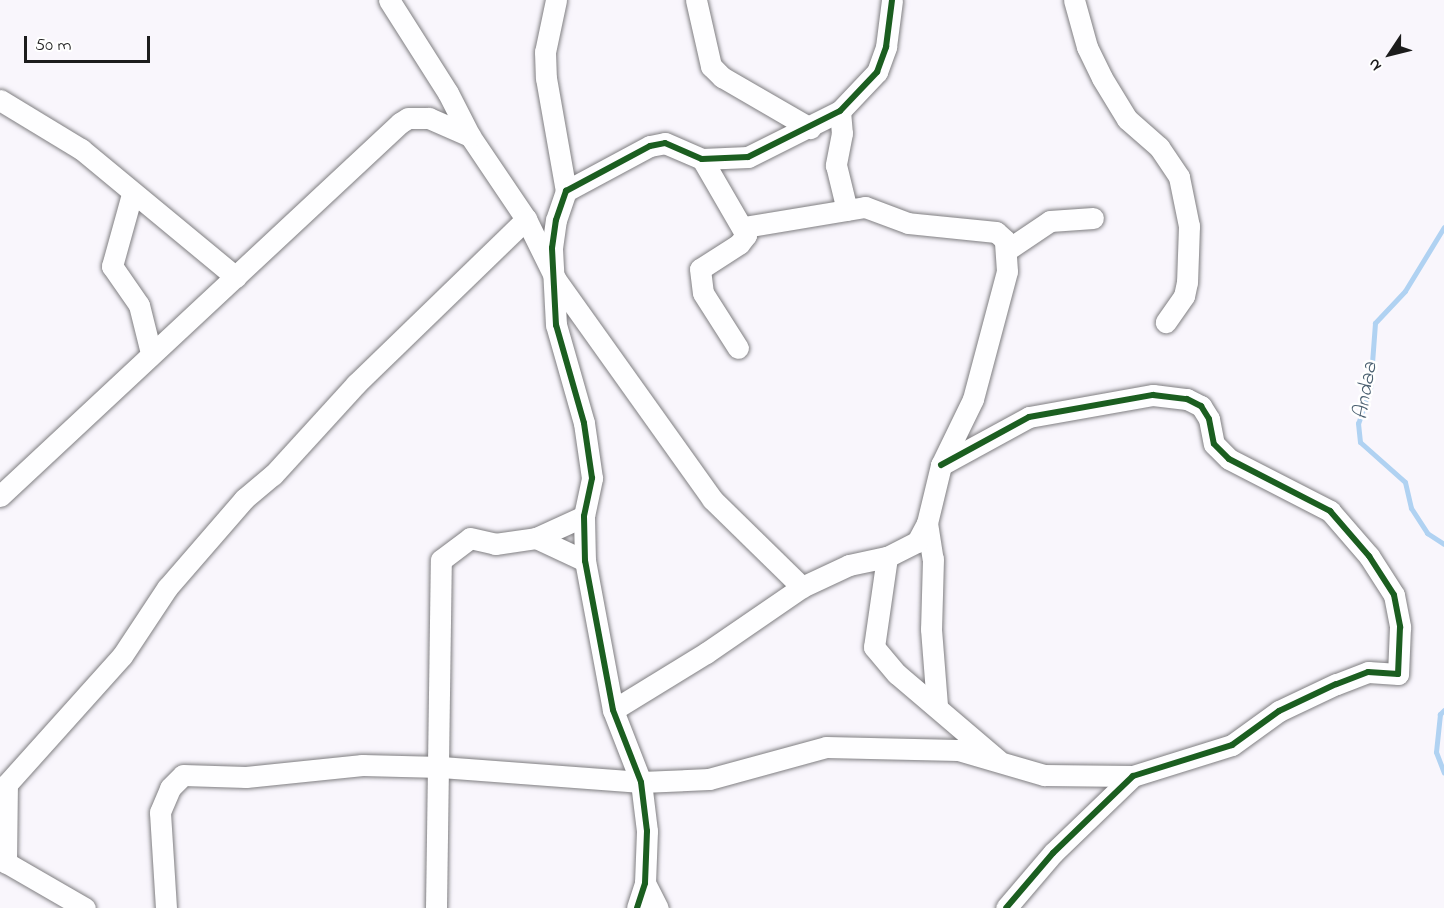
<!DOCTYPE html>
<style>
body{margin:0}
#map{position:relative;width:1444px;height:908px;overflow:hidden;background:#f9f6fc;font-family:"Indie Flower",sans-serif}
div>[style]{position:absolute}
.stream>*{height:5px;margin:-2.5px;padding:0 2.5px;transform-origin:2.5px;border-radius:2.5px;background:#b0d2f2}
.roads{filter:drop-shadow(0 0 2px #7f7e81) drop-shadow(0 0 2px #7f7e81)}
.street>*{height:21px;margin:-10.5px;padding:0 10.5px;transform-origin:10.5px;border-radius:10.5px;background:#fefeff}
.cycleway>*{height:6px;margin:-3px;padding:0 3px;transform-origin:3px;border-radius:3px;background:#1b5e20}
span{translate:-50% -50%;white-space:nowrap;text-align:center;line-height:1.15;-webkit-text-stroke:5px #fff;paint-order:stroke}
.water-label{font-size:21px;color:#4a5f70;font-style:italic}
.north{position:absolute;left:1360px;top:24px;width:60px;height:60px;-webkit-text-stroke:4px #fff;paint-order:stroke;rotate:235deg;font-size:16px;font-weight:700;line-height:24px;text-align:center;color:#1c1c1c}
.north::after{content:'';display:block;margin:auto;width:21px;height:27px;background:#1c1c1c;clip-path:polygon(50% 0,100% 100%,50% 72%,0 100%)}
.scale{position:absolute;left:24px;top:36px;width:126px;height:27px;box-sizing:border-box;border:3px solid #1c1c1c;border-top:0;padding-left:8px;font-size:18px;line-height:21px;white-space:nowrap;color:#1c1c1c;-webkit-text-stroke:4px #fff;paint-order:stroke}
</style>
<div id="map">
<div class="stream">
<div style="left:1444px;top:227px;width:75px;rotate:121.4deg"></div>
<div style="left:1405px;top:291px;width:44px;rotate:133.2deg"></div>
<div style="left:1375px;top:323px;width:66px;rotate:94.3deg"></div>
<div style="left:1370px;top:389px;width:36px;rotate:109deg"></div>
<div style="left:1358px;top:423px;width:19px;rotate:84deg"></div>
<div style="left:1360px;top:442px;width:60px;rotate:41.6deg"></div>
<div style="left:1405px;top:482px;width:27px;rotate:77deg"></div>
<div style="left:1411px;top:508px;width:30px;rotate:57deg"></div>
<div style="left:1427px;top:533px;width:20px;rotate:33deg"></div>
<div style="left:1444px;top:710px;width:6px;rotate:135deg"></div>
<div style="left:1440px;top:714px;width:38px;rotate:96deg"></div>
<div style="left:1436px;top:752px;width:22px;rotate:69deg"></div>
</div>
<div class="roads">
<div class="street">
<div style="left:389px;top:0;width:110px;rotate:57.6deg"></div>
<div style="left:448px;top:93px;width:48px;rotate:62.9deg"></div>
<div style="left:470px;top:136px;width:100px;rotate:56deg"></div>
<div style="left:526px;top:219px;width:68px;rotate:63.8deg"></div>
<div style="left:556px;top:280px;width:269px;rotate:54.5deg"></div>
<div style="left:712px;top:499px;width:126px;rotate:44.4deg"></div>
<div style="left:556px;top:0;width:53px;rotate:101.9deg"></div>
<div style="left:545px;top:52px;width:26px;rotate:88deg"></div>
<div style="left:546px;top:78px;width:115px;rotate:80deg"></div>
<div style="left:696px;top:0;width:68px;rotate:77.2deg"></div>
<div style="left:711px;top:66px;width:16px;rotate:45deg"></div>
<div style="left:722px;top:77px;width:102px;rotate:30.1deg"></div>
<div style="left:1074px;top:0;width:49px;rotate:74.5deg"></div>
<div style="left:1087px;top:47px;width:34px;rotate:64deg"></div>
<div style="left:1102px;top:78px;width:48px;rotate:58.6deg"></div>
<div style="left:1127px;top:119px;width:43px;rotate:41.2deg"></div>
<div style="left:1159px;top:147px;width:36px;rotate:56deg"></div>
<div style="left:1179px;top:177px;width:50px;rotate:78.5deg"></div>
<div style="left:1189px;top:226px;width:56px;rotate:92deg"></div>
<div style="left:1187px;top:282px;width:14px;rotate:102deg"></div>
<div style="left:1184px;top:296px;width:32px;rotate:125deg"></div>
<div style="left:0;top:100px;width:95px;rotate:31.2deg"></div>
<div style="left:81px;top:149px;width:201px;rotate:39.6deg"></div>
<div style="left:840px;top:111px;width:22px;rotate:85deg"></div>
<div style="left:842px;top:133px;width:33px;rotate:101deg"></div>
<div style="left:836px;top:165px;width:46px;rotate:76.3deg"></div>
<div style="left:702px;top:159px;width:88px;rotate:59.9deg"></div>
<div style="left:746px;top:235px;width:11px;rotate:128deg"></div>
<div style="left:739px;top:244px;width:46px;rotate:147.3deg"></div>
<div style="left:700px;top:269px;width:24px;rotate:83deg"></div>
<div style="left:703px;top:293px;width:65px;rotate:57.5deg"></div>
<div style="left:132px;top:194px;width:75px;rotate:105.5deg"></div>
<div style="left:112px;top:266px;width:47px;rotate:55.3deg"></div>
<div style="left:139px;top:305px;width:49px;rotate:76deg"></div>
<div style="left:1007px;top:250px;width:52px;rotate:-34deg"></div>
<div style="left:1050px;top:221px;width:43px;rotate:-4deg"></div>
<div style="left:941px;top:465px;width:100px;rotate:-28.6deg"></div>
<div style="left:1029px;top:417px;width:126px;rotate:-10.1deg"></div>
<div style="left:1153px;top:395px;width:34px;rotate:7deg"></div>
<div style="left:1187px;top:399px;width:16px;rotate:27deg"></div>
<div style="left:1201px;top:406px;width:15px;rotate:58deg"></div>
<div style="left:1209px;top:419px;width:25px;rotate:79deg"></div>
<div style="left:1214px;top:444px;width:21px;rotate:45deg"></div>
<div style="left:1229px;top:459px;width:114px;rotate:27.2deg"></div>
<div style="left:1330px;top:511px;width:60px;rotate:49.1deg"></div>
<div style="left:1369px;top:556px;width:46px;rotate:57.3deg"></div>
<div style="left:1394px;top:595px;width:33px;rotate:79deg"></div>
<div style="left:1400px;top:627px;width:47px;rotate:92.4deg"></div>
<div style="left:1398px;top:674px;width:30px;rotate:-176deg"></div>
<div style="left:1368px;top:672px;width:34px;rotate:159deg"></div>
<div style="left:1336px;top:684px;width:63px;rotate:154.7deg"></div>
<div style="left:1279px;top:711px;width:58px;rotate:144.1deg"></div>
<div style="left:1232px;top:745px;width:104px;rotate:162.6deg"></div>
<div style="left:1133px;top:776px;width:111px;rotate:136.1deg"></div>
<div style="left:1053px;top:853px;width:72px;rotate:130.5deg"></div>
<div style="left:0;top:496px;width:547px;rotate:-43deg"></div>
<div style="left:400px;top:123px;width:9px;rotate:-32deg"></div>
<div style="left:408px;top:118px;width:21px"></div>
<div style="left:429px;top:118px;width:45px;rotate:23.7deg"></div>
<div style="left:927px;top:523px;width:36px;rotate:81deg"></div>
<div style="left:933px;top:559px;width:70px;rotate:91.6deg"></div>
<div style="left:931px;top:629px;width:77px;rotate:85.5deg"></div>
<div style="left:536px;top:538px;width:54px;rotate:25.1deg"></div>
<div style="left:887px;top:557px;width:91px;rotate:98.2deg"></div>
<div style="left:874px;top:647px;width:35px;rotate:50deg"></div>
<div style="left:897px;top:674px;width:133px;rotate:40.4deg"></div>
<div style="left:613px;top:710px;width:109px;rotate:-31.5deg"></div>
<div style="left:706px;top:653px;width:116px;rotate:-34.5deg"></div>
<div style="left:802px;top:587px;width:52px;rotate:-25.1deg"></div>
<div style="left:849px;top:565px;width:39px;rotate:-12deg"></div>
<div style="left:887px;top:557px;width:34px;rotate:-27deg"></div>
<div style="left:917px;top:542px;width:21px;rotate:-62deg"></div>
<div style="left:927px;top:523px;width:60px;rotate:-76.4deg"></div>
<div style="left:941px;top:465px;width:73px;rotate:-64.1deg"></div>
<div style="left:973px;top:399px;width:132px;rotate:-75.1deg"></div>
<div style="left:1007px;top:271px;width:31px;rotate:-94deg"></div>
<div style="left:1005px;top:240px;width:12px;rotate:-138deg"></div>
<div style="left:996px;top:232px;width:88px;rotate:-174.2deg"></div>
<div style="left:908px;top:223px;width:46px;rotate:-159.6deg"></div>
<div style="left:865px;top:207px;width:123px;rotate:170.6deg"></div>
<div style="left:0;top:859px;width:98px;rotate:30deg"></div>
<div style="left:6px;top:863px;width:79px;rotate:-89.3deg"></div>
<div style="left:7px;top:784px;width:172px;rotate:-48.1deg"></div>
<div style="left:122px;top:656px;width:82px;rotate:-56.5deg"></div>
<div style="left:167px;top:588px;width:118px;rotate:-49.1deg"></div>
<div style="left:244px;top:499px;width:38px;rotate:-40deg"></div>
<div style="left:273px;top:475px;width:123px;rotate:-47.6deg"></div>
<div style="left:356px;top:384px;width:237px;rotate:-44.1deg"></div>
<div style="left:645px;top:883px;width:28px;rotate:63deg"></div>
<div style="left:166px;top:908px;width:96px;rotate:-93.6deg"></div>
<div style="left:160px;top:812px;width:26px;rotate:-67deg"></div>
<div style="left:170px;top:788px;width:18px;rotate:-45deg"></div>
<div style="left:183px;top:775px;width:63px;rotate:1.8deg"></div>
<div style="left:246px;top:777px;width:117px;rotate:-5.9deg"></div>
<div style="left:362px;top:765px;width:79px;rotate:1.5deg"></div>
<div style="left:441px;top:767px;width:201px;rotate:4.3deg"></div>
<div style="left:641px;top:782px;width:68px;rotate:-2.5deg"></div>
<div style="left:709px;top:779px;width:121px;rotate:-15.3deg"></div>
<div style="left:826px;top:747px;width:132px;rotate:1.3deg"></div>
<div style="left:958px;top:750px;width:90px;rotate:16.2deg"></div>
<div style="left:1044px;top:775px;width:89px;rotate:0.6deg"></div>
<div style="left:436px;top:908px;width:348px;rotate:-89.2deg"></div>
<div style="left:441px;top:560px;width:36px;rotate:-37deg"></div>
<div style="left:470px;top:538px;width:26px;rotate:13deg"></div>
<div style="left:495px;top:544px;width:41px;rotate:-8.3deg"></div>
<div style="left:536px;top:538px;width:53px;rotate:-24.6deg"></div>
<div style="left:637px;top:908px;width:26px;rotate:-72deg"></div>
<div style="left:645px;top:883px;width:52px;rotate:-87.8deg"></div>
<div style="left:647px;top:831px;width:49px;rotate:-97deg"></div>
<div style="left:641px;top:782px;width:77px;rotate:-111.3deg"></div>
<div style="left:613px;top:710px;width:152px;rotate:-100.6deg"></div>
<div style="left:585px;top:561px;width:45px;rotate:-91.3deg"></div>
<div style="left:584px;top:516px;width:39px;rotate:-78deg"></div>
<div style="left:592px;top:478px;width:56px;rotate:-98.3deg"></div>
<div style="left:584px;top:423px;width:102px;rotate:-105.9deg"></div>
<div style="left:556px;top:325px;width:77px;rotate:-93deg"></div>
<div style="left:552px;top:248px;width:28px;rotate:-82deg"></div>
<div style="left:556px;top:220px;width:31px;rotate:-71deg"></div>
<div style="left:566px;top:191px;width:95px;rotate:-28.2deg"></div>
<div style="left:650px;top:146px;width:15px;rotate:-11deg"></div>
<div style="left:665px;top:143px;width:40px;rotate:23.4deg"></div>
<div style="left:702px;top:159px;width:46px;rotate:-2.5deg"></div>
<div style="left:748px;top:157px;width:103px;rotate:-26.6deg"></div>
<div style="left:840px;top:111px;width:54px;rotate:-46.5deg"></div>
<div style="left:877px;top:72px;width:27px;rotate:-70deg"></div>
<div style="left:886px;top:47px;width:47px;rotate:-82.7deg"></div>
</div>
</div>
<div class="cycleway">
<div style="left:941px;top:465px;width:100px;rotate:-28.6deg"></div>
<div style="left:1029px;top:417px;width:126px;rotate:-10.1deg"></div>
<div style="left:1153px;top:395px;width:34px;rotate:7deg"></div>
<div style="left:1187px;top:399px;width:16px;rotate:27deg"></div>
<div style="left:1201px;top:406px;width:15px;rotate:58deg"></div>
<div style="left:1209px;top:419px;width:25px;rotate:79deg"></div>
<div style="left:1214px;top:444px;width:21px;rotate:45deg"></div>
<div style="left:1229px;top:459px;width:114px;rotate:27.2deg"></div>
<div style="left:1330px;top:511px;width:60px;rotate:49.1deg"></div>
<div style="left:1369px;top:556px;width:46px;rotate:57.3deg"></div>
<div style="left:1394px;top:595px;width:33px;rotate:79deg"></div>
<div style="left:1400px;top:627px;width:47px;rotate:92.4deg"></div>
<div style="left:1398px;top:674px;width:30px;rotate:-176deg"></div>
<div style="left:1368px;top:672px;width:34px;rotate:159deg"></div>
<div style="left:1336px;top:684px;width:63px;rotate:154.7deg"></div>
<div style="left:1279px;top:711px;width:58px;rotate:144.1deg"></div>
<div style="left:1232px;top:745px;width:104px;rotate:162.6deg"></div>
<div style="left:1133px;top:776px;width:111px;rotate:136.1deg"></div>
<div style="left:1053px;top:853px;width:72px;rotate:130.5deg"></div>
<div style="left:637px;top:908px;width:26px;rotate:-72deg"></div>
<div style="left:645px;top:883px;width:52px;rotate:-87.8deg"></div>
<div style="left:647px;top:831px;width:49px;rotate:-97deg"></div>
<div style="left:641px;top:782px;width:77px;rotate:-111.3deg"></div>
<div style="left:613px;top:710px;width:152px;rotate:-100.6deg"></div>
<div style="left:585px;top:561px;width:45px;rotate:-91.3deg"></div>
<div style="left:584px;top:516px;width:39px;rotate:-78deg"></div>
<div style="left:592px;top:478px;width:56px;rotate:-98.3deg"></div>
<div style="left:584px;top:423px;width:102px;rotate:-105.9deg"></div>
<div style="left:556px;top:325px;width:77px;rotate:-93deg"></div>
<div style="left:552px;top:248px;width:28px;rotate:-82deg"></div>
<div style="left:556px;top:220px;width:31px;rotate:-71deg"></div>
<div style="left:566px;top:191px;width:95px;rotate:-28.2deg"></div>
<div style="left:650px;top:146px;width:15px;rotate:-11deg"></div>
<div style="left:665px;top:143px;width:40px;rotate:23.4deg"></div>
<div style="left:702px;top:159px;width:46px;rotate:-2.5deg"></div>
<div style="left:748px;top:157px;width:103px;rotate:-26.6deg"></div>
<div style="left:840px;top:111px;width:54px;rotate:-46.5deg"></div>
<div style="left:877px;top:72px;width:27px;rotate:-70deg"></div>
<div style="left:886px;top:47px;width:47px;rotate:-82.7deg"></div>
</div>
<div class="water-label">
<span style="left:1366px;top:391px;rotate:-80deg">Andaa</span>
</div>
<div class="north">N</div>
<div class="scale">50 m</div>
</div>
